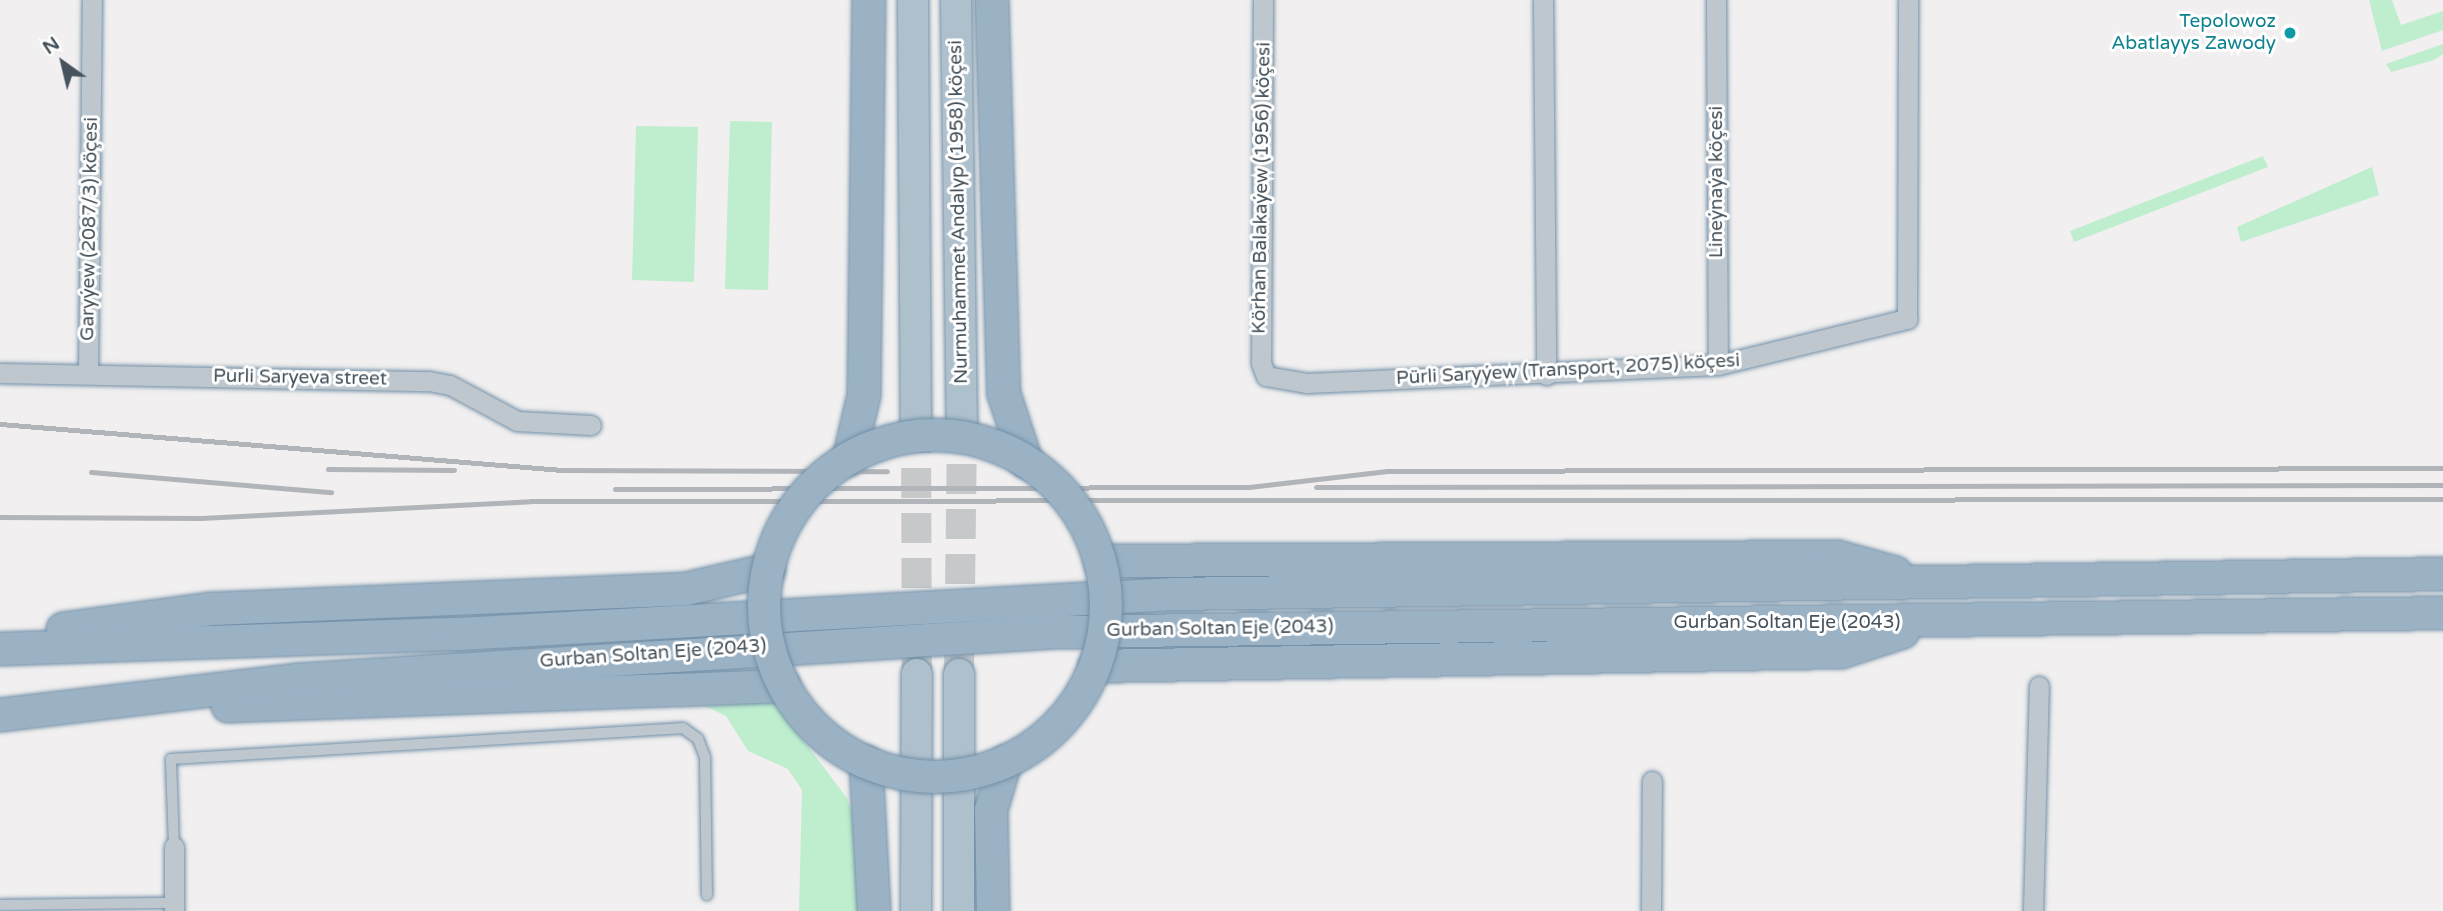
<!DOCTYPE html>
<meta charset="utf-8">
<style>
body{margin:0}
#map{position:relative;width:2443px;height:911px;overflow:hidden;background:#f1efef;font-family:"Varela Round",sans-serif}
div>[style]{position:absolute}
.green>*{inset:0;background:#beeecd}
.primary-tunnel>*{height:30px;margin-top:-15px;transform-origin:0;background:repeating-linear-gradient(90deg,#c6c8ca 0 30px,transparent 0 45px)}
.roads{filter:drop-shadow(0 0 2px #7290a8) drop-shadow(0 0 2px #7290a8)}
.service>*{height:10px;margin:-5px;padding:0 5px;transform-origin:5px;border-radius:5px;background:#bdc7cd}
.minor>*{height:19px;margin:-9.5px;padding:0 9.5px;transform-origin:9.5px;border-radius:9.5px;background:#bdc7cd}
.primary>*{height:30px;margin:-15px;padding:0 15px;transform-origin:15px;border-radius:15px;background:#afc0cd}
.trunk>*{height:32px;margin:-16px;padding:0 16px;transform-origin:16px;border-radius:16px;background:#9bb2c5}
.rail>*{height:5px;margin:-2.5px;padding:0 2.5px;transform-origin:2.5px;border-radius:2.5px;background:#b1b4b9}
.bridges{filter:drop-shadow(0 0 2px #7290a8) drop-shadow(0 0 2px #7290a8)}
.trunk-bridge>*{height:32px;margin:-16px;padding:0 16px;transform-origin:16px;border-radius:16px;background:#9bb2c5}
.trunk-bridge>.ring{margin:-16px;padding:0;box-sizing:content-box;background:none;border:32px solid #9bb2c5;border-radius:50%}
.dots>*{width:19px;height:19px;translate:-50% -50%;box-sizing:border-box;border:4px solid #fff;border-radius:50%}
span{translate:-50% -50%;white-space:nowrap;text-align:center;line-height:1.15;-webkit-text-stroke:6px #fff;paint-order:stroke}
.culture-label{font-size:19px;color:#0d838f}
.right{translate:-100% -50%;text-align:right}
.street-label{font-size:19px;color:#47535c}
.north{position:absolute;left:28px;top:28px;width:70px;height:70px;-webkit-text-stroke:5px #fff;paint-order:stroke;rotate:326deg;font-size:19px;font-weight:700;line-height:28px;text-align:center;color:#47535c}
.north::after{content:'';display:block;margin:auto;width:24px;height:32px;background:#47535c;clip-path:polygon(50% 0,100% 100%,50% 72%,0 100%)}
</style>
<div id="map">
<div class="green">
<div style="clip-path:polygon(2369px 0,2392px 0,2401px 25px,2443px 11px,2443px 30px,2382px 51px)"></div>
<div style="clip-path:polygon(2443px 44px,2443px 54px,2434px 60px,2391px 72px,2386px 64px)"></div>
<div style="clip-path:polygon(730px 121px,772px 122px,768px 290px,725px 289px)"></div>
<div style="clip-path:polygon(636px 126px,698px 127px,694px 282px,632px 280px)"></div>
<div style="clip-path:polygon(2263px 156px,2268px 167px,2074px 242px,2070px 231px)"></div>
<div style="clip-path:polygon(2372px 167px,2379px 195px,2241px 242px,2237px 227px)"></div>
<div style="clip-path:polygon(774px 702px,847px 798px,860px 832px,861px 911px,799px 911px,802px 790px,788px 769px,748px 751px,726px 716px,705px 706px)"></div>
</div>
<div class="primary-tunnel">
<div style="left:916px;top:423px;width:251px;rotate:89.8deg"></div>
<div style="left:959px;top:674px;width:250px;rotate:-89.3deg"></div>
</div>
<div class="roads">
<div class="service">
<div style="left:174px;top:847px;width:88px;rotate:-92deg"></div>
<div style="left:171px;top:759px;width:513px;rotate:-3.46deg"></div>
<div style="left:683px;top:728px;width:19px;rotate:36deg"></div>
<div style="left:698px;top:739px;width:19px;rotate:69deg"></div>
<div style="left:705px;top:757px;width:138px;rotate:89.2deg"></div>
<div style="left:0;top:905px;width:174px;rotate:-0.7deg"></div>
</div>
<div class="minor">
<div style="left:1263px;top:0;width:363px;rotate:90.3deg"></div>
<div style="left:1261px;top:363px;width:14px;rotate:69deg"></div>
<div style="left:1266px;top:376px;width:42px;rotate:9.7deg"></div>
<div style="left:1307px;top:383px;width:411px;rotate:-2.5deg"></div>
<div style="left:1718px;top:365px;width:195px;rotate:-13.7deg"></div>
<div style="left:1907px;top:319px;width:319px;rotate:-89.8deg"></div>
<div style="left:1543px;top:0;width:375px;rotate:89.5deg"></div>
<div style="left:1716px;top:0;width:365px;rotate:89.7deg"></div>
<div style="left:0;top:373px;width:429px;rotate:1.1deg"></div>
<div style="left:429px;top:381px;width:21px;rotate:11deg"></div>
<div style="left:450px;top:385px;width:76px;rotate:28.2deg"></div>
<div style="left:517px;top:421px;width:74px;rotate:3.1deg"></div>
<div style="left:88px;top:373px;width:373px;rotate:-89.4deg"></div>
<div style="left:174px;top:847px;width:64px;rotate:90deg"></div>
<div style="left:1651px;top:911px;width:130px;rotate:-89.6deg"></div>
<div style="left:2033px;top:911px;width:225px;rotate:-88.5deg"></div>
</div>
<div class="primary">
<div style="left:913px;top:0;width:423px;rotate:89.6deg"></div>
<div style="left:956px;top:0;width:424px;rotate:89.2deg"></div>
<div style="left:959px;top:674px;width:237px;rotate:90deg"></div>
<div style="left:916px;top:911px;width:237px;rotate:-89.8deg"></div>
</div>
<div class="trunk">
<div style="left:992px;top:0;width:394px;rotate:88.3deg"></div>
<div style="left:1004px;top:394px;width:71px;rotate:71.8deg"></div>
<div style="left:849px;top:459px;width:66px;rotate:-76.8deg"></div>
<div style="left:864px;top:395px;width:395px;rotate:-89.3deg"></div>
<div style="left:1102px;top:561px;width:736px;rotate:-0.31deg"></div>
<div style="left:1838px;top:557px;width:60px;rotate:15.4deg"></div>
<div style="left:63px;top:629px;width:149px;rotate:-7.7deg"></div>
<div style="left:211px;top:609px;width:475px;rotate:-2.4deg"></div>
<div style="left:686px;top:589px;width:84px;rotate:-13deg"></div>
<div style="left:0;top:649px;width:459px;rotate:-1.9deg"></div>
<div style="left:459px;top:634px;width:716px;rotate:-3.2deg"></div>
<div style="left:1174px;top:594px;width:1269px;rotate:-0.9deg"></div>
<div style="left:1096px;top:666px;width:745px;rotate:-1.08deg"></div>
<div style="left:1841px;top:652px;width:65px;rotate:-17.9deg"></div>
<div style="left:228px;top:706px;width:555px;rotate:-2.06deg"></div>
<div style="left:0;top:715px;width:298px;rotate:-6.7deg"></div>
<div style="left:296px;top:680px;width:761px;rotate:-3.62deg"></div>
<div style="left:1055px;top:632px;width:1388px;rotate:-0.78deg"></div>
<div style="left:866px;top:763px;width:148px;rotate:86.9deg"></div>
<div style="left:993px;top:911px;width:101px;rotate:-91.1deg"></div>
<div style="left:991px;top:810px;width:49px;rotate:-73.4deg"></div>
</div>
</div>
<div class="rail">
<div style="left:0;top:424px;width:564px;rotate:4.68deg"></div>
<div style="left:562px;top:470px;width:325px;rotate:0.2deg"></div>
<div style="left:328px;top:469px;width:126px;rotate:0.5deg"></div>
<div style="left:91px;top:472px;width:241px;rotate:4.8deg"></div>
<div style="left:1316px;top:487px;width:1127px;rotate:-0.1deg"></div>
<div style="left:615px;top:489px;width:634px;rotate:-0.18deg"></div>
<div style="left:1249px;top:487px;width:139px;rotate:-6.6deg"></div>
<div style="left:1387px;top:471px;width:1056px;rotate:-0.16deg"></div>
<div style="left:0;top:517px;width:201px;rotate:0.3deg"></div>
<div style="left:201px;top:518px;width:330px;rotate:-2.9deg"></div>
<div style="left:531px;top:501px;width:1912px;rotate:-0.06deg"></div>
</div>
<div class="bridges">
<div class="trunk-bridge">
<div class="ring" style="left:764px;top:435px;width:310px;height:310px"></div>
</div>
</div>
<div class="dots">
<div style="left:2290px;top:33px;background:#0f9aa8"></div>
</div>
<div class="culture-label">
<span class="right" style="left:2276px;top:33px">Tepolowoz<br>Abatlayys Zawody</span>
</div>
<div class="street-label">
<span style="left:1717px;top:182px;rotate:-90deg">Lineýnaýa köçesi</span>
<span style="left:1262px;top:188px;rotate:-89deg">Körhan Balakaýew (1956) köçesi</span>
<span style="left:959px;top:212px;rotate:-91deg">Nurmuhammet Andalyp (1958) köçesi</span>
<span style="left:90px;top:229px;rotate:-89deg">Garyýew (2087/3) köçesi</span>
<span style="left:1568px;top:370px;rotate:-3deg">Pürli Saryýew (Transport, 2075) köçesi</span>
<span style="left:300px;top:378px;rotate:1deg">Purli Saryeva street</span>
<span style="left:1787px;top:623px">Gurban Soltan Eje (2043)</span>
<span style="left:1220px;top:629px;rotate:-1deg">Gurban Soltan Eje (2043)</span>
<span style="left:653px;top:654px;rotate:-4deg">Gurban Soltan Eje (2043)</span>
</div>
<div class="north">N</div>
</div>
